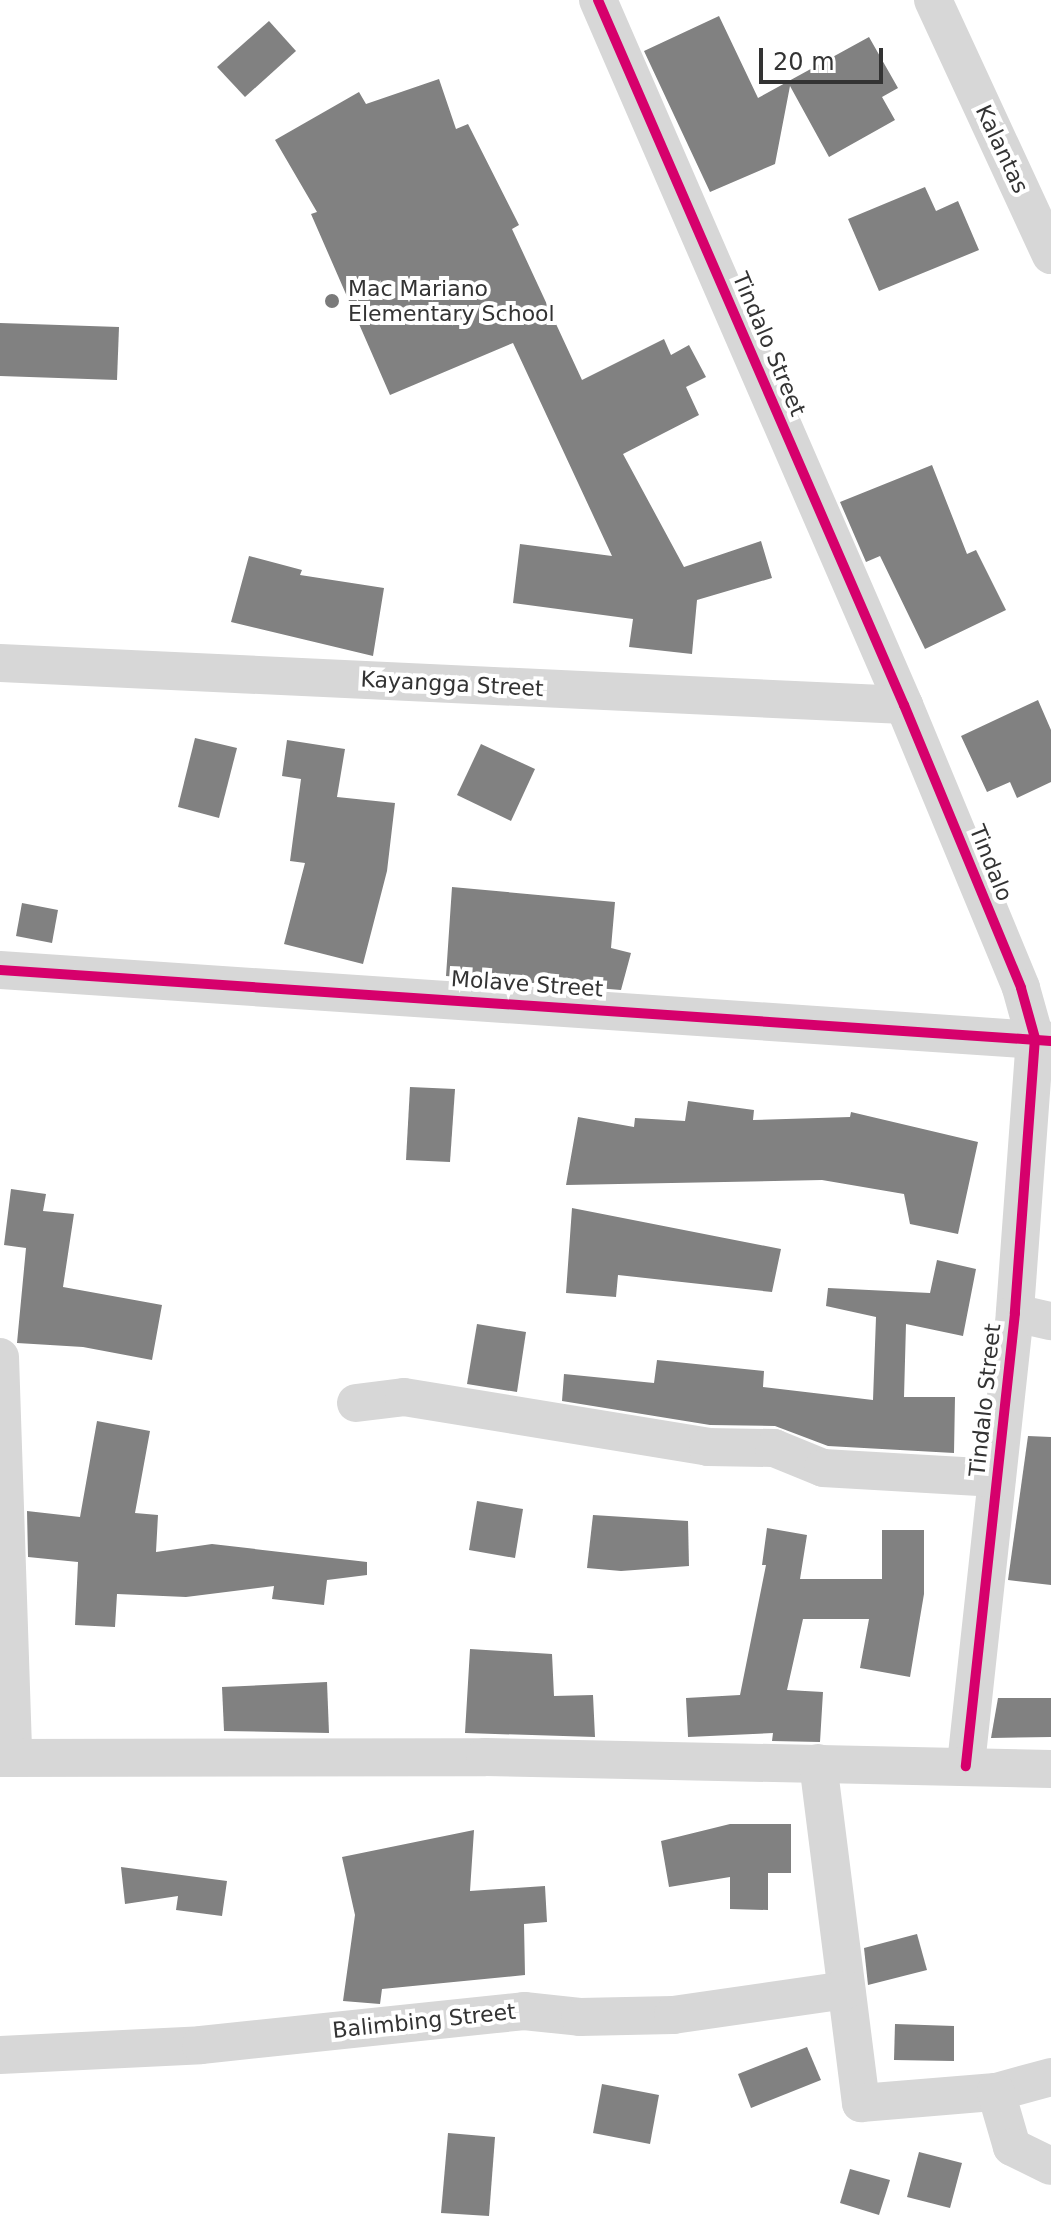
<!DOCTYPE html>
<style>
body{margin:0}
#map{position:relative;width:1051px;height:2232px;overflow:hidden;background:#fff;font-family:"DejaVu Sans",sans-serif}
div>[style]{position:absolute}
.building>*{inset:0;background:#818181}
.minor>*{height:38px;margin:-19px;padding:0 19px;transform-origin:19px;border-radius:19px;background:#d7d7d7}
.cycleway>*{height:10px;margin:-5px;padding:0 5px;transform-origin:5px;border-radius:5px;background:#d6006c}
.dots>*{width:22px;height:22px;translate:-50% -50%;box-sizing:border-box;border:4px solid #fff;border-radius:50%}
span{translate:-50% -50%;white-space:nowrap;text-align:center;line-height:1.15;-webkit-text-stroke:8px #fff;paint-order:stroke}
.street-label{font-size:22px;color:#333}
.poi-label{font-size:22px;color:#333}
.left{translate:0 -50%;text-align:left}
.scale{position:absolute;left:759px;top:48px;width:124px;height:36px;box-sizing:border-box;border:4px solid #333;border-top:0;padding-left:10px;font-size:24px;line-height:28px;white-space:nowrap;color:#333;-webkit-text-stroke:6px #fff;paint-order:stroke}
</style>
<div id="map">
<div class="building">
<div style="clip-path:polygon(719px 16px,758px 98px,869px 37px,898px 88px,882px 97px,895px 120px,829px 157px,790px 86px,775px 164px,710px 192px,644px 51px)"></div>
<div style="clip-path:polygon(269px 21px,296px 51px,245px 97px,217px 67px)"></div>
<div style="clip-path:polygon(439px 79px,456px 129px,468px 124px,519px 225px,512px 229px,582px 380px,664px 339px,671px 355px,689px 345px,706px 377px,686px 387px,699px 415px,623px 454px,684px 567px,761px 541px,772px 578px,697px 600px,692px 654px,629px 647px,633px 619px,513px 603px,520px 544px,612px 556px,513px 343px,390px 395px,311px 214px,317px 212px,275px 140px,359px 92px,366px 104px)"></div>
<div style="clip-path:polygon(925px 187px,936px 211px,958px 201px,979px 250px,879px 291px,848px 219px)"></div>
<div style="clip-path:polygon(0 323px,119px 327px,117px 380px,0 376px)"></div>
<div style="clip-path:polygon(932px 465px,967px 554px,976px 550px,1006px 610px,925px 649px,880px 556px,866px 562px,840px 502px)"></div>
<div style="clip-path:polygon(249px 556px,302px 570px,300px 575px,384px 588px,373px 656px,231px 622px)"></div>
<div style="clip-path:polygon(1038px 700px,1051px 730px,1051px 782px,1017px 798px,1010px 782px,987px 792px,961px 736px)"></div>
<div style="clip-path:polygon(195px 738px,237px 748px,219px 818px,178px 807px)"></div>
<div style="clip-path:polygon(287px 740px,345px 749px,337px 797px,395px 803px,387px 871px,363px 964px,284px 944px,305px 863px,290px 861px,301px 779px,282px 776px)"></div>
<div style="clip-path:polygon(481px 744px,535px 769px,511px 821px,457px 795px)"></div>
<div style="clip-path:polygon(452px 887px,615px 902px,611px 948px,631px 953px,621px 990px,446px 976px)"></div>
<div style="clip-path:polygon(22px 903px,58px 910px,52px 943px,16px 936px)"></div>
<div style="clip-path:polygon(410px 1087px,455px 1089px,450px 1162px,406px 1160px)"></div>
<div style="clip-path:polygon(688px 1101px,754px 1110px,753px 1120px,850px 1117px,851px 1112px,978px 1142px,958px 1234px,910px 1224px,904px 1194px,822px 1180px,566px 1185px,578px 1117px,634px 1127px,635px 1118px,685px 1121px)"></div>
<div style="clip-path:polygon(11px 1189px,46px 1194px,43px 1211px,74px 1214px,63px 1287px,162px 1305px,152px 1360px,83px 1347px,17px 1343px,26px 1248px,4px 1245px)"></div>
<div style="clip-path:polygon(572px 1208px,781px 1249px,772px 1292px,618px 1275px,616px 1297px,566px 1293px)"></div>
<div style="clip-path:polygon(937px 1260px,976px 1269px,963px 1336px,906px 1324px,904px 1397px,955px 1397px,954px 1453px,828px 1446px,775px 1426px,710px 1425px,562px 1401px,564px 1374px,654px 1383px,657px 1360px,764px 1371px,763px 1387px,873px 1400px,876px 1317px,826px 1306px,828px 1288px,930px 1293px)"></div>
<div style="clip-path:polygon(477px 1324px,526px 1332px,517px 1392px,467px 1384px)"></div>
<div style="clip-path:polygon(97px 1421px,150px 1431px,135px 1513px,158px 1515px,156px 1552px,212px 1544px,367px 1562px,367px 1575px,327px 1580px,324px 1605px,272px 1599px,274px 1586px,186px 1597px,117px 1594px,115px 1627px,75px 1625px,78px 1562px,28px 1557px,27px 1511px,80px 1517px)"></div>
<div style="clip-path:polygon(1028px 1436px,1051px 1437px,1051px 1585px,1008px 1580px)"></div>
<div style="clip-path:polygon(477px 1501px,523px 1509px,515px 1558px,469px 1550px)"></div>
<div style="clip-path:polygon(593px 1515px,688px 1521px,689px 1566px,621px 1571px,587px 1568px)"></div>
<div style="clip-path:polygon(767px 1528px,807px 1535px,800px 1579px,882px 1579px,882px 1530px,924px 1530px,924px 1594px,910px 1677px,860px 1668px,869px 1619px,803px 1619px,787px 1690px,823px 1692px,820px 1742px,772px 1741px,773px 1733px,688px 1737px,686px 1698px,740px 1695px,766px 1565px,762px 1565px)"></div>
<div style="clip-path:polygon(470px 1649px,552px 1654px,554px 1696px,593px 1695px,595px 1737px,465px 1733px)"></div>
<div style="clip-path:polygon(327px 1682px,329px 1733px,224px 1731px,222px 1687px)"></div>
<div style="clip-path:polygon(998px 1698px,1051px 1698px,1051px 1737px,991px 1738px)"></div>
<div style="clip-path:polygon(730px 1824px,791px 1824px,791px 1873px,768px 1873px,768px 1910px,730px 1909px,730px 1877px,669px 1887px,661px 1841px)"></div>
<div style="clip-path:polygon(474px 1830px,470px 1891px,545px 1886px,547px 1922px,524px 1924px,525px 1975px,382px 1989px,380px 2004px,343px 2001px,355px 1915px,342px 1857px)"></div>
<div style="clip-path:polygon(121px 1867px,227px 1881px,222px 1916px,176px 1910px,178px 1896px,125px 1904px)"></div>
<div style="clip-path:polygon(917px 1934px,927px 1970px,868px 1985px,864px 1948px)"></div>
<div style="clip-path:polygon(895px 2024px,954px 2026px,954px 2061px,894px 2060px)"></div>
<div style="clip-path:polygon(807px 2047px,821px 2080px,751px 2108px,738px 2074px)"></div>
<div style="clip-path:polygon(602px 2084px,659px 2095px,650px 2144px,593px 2133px)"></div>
<div style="clip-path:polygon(448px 2133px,495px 2137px,489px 2216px,441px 2213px)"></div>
<div style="clip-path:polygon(919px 2152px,962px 2163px,950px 2208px,907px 2197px)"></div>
<div style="clip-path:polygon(850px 2169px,890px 2180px,879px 2215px,840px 2203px)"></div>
</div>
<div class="minor">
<div style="left:598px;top:0;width:769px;rotate:66.54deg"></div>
<div style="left:904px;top:705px;width:306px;rotate:67.5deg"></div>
<div style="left:1021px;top:988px;width:52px;rotate:74.4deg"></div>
<div style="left:1035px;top:1038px;width:276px;rotate:94.2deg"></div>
<div style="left:1015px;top:1313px;width:456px;rotate:96.2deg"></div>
<div style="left:933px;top:0;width:281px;rotate:65.2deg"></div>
<div style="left:0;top:663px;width:905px;rotate:2.66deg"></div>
<div style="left:0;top:970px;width:1053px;rotate:3.86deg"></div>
<div style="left:1015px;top:1313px;width:37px;rotate:13deg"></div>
<div style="left:0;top:1357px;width:401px;rotate:88.1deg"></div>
<div style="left:356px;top:1403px;width:48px;rotate:-7.1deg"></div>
<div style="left:404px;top:1397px;width:308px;rotate:9.3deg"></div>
<div style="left:708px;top:1447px;width:66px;rotate:0.9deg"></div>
<div style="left:774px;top:1448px;width:53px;rotate:22.2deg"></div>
<div style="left:823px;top:1468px;width:174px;rotate:3.3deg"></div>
<div style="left:0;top:1758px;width:485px;rotate:-0.1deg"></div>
<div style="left:485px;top:1757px;width:566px;rotate:1.21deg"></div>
<div style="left:818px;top:1763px;width:343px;rotate:82.8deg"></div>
<div style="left:861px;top:2103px;width:135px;rotate:-4.7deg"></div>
<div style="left:996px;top:2092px;width:57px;rotate:-15.3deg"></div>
<div style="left:0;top:2055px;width:201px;rotate:-2.8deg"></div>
<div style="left:201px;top:2045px;width:325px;rotate:-6deg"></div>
<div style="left:524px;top:2011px;width:56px;rotate:6.1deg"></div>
<div style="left:580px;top:2017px;width:93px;rotate:-1.2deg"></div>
<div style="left:673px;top:2015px;width:175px;rotate:-8.2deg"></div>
<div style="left:996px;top:2092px;width:57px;rotate:73.8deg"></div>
<div style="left:1012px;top:2147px;width:43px;rotate:26deg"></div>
</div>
<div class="cycleway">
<div style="left:598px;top:0;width:769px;rotate:66.54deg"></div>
<div style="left:904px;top:705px;width:306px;rotate:67.5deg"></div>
<div style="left:1021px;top:988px;width:52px;rotate:74.4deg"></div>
<div style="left:1035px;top:1038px;width:276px;rotate:94.2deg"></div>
<div style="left:1015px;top:1313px;width:456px;rotate:96.2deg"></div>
<div style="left:0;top:970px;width:1053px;rotate:3.86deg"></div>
</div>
<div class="dots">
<div style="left:332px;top:301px;background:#7a7a7a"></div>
</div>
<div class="street-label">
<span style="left:1002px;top:149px;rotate:65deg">Kalantas</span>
<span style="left:769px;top:344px;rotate:67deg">Tindalo Street</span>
<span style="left:452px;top:684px;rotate:3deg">Kayangga Street</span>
<span style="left:991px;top:863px;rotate:68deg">Tindalo</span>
<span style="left:527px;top:984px;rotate:4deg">Molave Street</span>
<span style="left:985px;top:1400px;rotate:-84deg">Tindalo Street</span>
<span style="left:424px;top:2021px;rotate:-6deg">Balimbing Street</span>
</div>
<div class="poi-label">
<span class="left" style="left:348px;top:301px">Mac Mariano<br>Elementary School</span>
</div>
<div class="scale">20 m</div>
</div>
